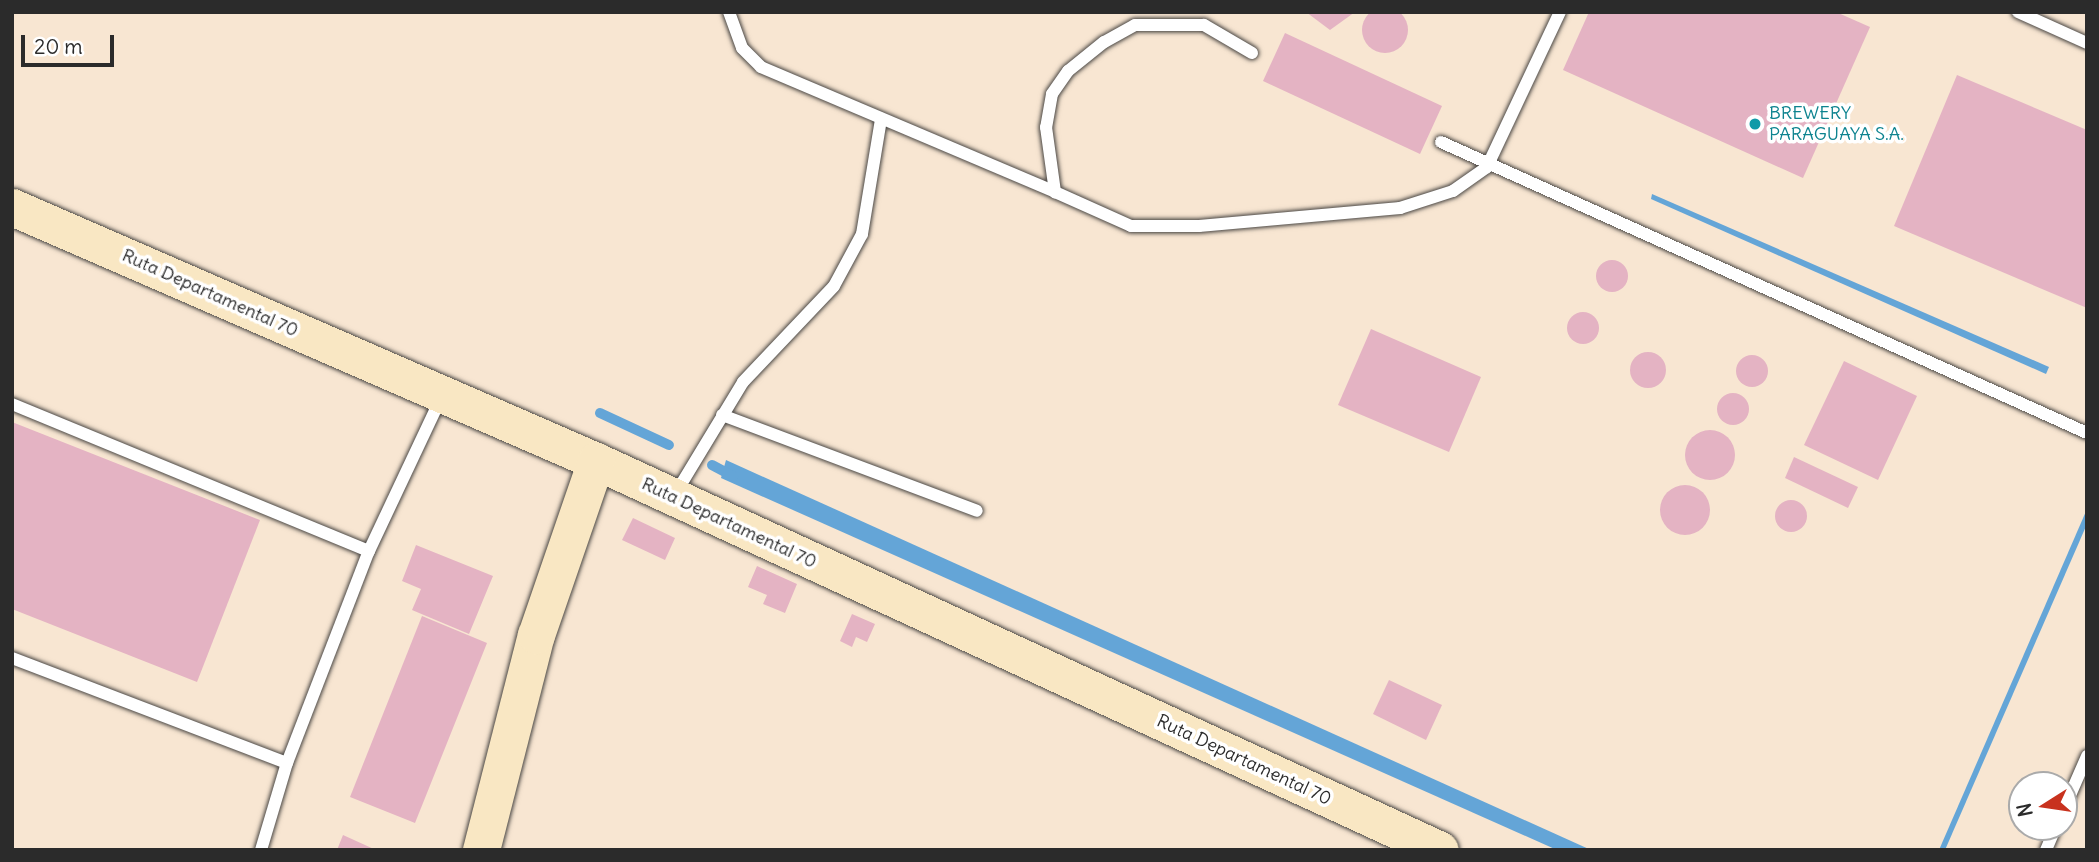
<!DOCTYPE html>
<style>
body{margin:0}
#map{position:relative;width:2099px;height:862px;overflow:hidden;background:#f8e6d2;font-family:Delius,sans-serif}
div>[style]{position:absolute}
.water>*{inset:0;background:#64a5d7}
.stream>*{height:10px;margin:-5px;padding:0 5px;transform-origin:5px;border-radius:5px;background:#64a5d7}
.building>*{inset:0;background:#e4b3c3}
.round{border-radius:50%}
.roads{filter:drop-shadow(0 0 2px #4a4744) drop-shadow(0 0 2px #4a4744)}
.lane>*{height:12px;margin:-6px;padding:0 6px;transform-origin:6px;border-radius:6px;background:#fff}
.secondary>*{height:37px;margin:-18.5px;padding:0 18.5px;transform-origin:18.5px;border-radius:18.5px;background:#f9e7c3}
.dots>*{width:19px;height:19px;translate:-50% -50%;box-sizing:border-box;border:4px solid #fff;border-radius:50%}
span{translate:-50% -50%;white-space:nowrap;text-align:center;line-height:1.15;-webkit-text-stroke:7px #fff;paint-order:stroke}
.culture-label{font-size:18px;color:#0d838f}
.left{translate:0 -50%;text-align:left}
.street-label{font-size:18px;color:#2b2b2b}
.frame{position:absolute;inset:0;border:14px solid #2b2b2b;pointer-events:none}
.north{position:absolute;left:2008px;top:771px;width:70px;height:70px;box-sizing:border-box;background:#fff;border:2px solid #aaa;border-radius:50%;rotate:258deg;font-size:19px;font-weight:700;line-height:28px;text-align:center;color:#2b2b2b}
.north::after{content:'';display:block;margin:auto;width:24px;height:32px;background:#c8321e;clip-path:polygon(50% 0,100% 100%,50% 72%,0 100%)}
.scale{position:absolute;left:21px;top:35px;width:93px;height:32px;box-sizing:border-box;border:4px solid #2b2b2b;border-top:0;padding-left:9px;font-size:21px;line-height:24px;white-space:nowrap;color:#2b2b2b;-webkit-text-stroke:5px #fff;paint-order:stroke}
</style>
<div id="map">
<div class="water">
<div style="clip-path:polygon(1652px 194px,2049px 367px,2046px 374px,1651px 199px)"></div>
<div style="clip-path:polygon(726px 460px,1591px 850px,1557px 850px,721px 478px)"></div>
<div style="clip-path:polygon(2087px 509px,2087px 524px,1945px 850px,1939px 850px)"></div>
</div>
<div class="stream">
<div style="left:600px;top:413px;width:76px;rotate:24.9deg"></div>
<div style="left:712px;top:465px;width:24px;rotate:28deg"></div>
</div>
<div class="building">
<div class="round" style="left:1362px;top:7px;width:46px;height:46px"></div>
<div style="clip-path:polygon(1306px 12px,1355px 12px,1330px 30px)"></div>
<div style="clip-path:polygon(1589px 12px,1836px 12px,1870px 27px,1803px 178px,1563px 70px)"></div>
<div style="clip-path:polygon(1285px 33px,1442px 106px,1420px 154px,1263px 81px)"></div>
<div style="clip-path:polygon(1957px 75px,2087px 130px,2087px 308px,1894px 226px)"></div>
<div class="round" style="left:1596px;top:260px;width:32px;height:32px"></div>
<div class="round" style="left:1567px;top:312px;width:32px;height:32px"></div>
<div style="clip-path:polygon(1371px 329px,1481px 377px,1449px 452px,1338px 405px)"></div>
<div class="round" style="left:1630px;top:352px;width:36px;height:36px"></div>
<div class="round" style="left:1736px;top:355px;width:32px;height:32px"></div>
<div style="clip-path:polygon(1844px 361px,1917px 396px,1878px 480px,1804px 445px)"></div>
<div class="round" style="left:1717px;top:393px;width:32px;height:32px"></div>
<div style="clip-path:polygon(12px 422px,260px 520px,197px 682px,12px 609px)"></div>
<div class="round" style="left:1685px;top:430px;width:50px;height:50px"></div>
<div style="clip-path:polygon(1794px 457px,1858px 487px,1848px 508px,1785px 478px)"></div>
<div class="round" style="left:1660px;top:485px;width:50px;height:50px"></div>
<div class="round" style="left:1775px;top:500px;width:32px;height:32px"></div>
<div style="clip-path:polygon(633px 518px,675px 538px,665px 560px,622px 540px)"></div>
<div style="clip-path:polygon(416px 545px,493px 576px,469px 634px,412px 610px,421px 589px,402px 581px)"></div>
<div style="clip-path:polygon(757px 566px,797px 584px,785px 613px,763px 604px,767px 595px,748px 587px)"></div>
<div style="clip-path:polygon(852px 614px,875px 624px,867px 642px,856px 637px,852px 647px,840px 641px)"></div>
<div style="clip-path:polygon(422px 616px,487px 643px,415px 823px,350px 797px)"></div>
<div style="clip-path:polygon(1389px 680px,1442px 705px,1426px 740px,1373px 714px)"></div>
<div style="clip-path:polygon(343px 835px,376px 850px,337px 850px)"></div>
</div>
<div class="roads">
<div class="lane">
<div style="left:729px;top:12px;width:38px;rotate:70deg"></div>
<div style="left:742px;top:48px;width:27px;rotate:45deg"></div>
<div style="left:761px;top:67px;width:319px;rotate:23deg"></div>
<div style="left:2018px;top:12px;width:76px;rotate:24.2deg"></div>
<div style="left:1252px;top:53px;width:56px;rotate:-149.7deg"></div>
<div style="left:1204px;top:25px;width:69px;rotate:180deg"></div>
<div style="left:1135px;top:25px;width:35px;rotate:151deg"></div>
<div style="left:1104px;top:42px;width:46px;rotate:141.1deg"></div>
<div style="left:1068px;top:71px;width:28px;rotate:125deg"></div>
<div style="left:1052px;top:94px;width:34px;rotate:100deg"></div>
<div style="left:1046px;top:127px;width:66px;rotate:82.1deg"></div>
<div style="left:1055px;top:192px;width:83px;rotate:24.1deg"></div>
<div style="left:1131px;top:226px;width:68px"></div>
<div style="left:1199px;top:226px;width:202px;rotate:-5.1deg"></div>
<div style="left:1400px;top:208px;width:56px;rotate:-17.8deg"></div>
<div style="left:1453px;top:191px;width:42px;rotate:-35.2deg"></div>
<div style="left:1487px;top:167px;width:171px;rotate:-64.8deg"></div>
<div style="left:1441px;top:142px;width:709px;rotate:24.25deg"></div>
<div style="left:12px;top:404px;width:386px;rotate:22.4deg"></div>
<div style="left:722px;top:415px;width:272px;rotate:20.6deg"></div>
<div style="left:674px;top:496px;width:133px;rotate:-58.8deg"></div>
<div style="left:743px;top:382px;width:132px;rotate:-46.5deg"></div>
<div style="left:834px;top:286px;width:59px;rotate:-61.7deg"></div>
<div style="left:862px;top:234px;width:117px;rotate:-80.6deg"></div>
<div style="left:12px;top:658px;width:294px;rotate:20.9deg"></div>
<div style="left:2064px;top:809px;width:58px;rotate:-66.5deg"></div>
<div style="left:261px;top:850px;width:91px;rotate:-73.4deg"></div>
<div style="left:287px;top:763px;width:227px;rotate:-68.9deg"></div>
<div style="left:369px;top:551px;width:169px;rotate:-64.8deg"></div>
<div style="left:2046px;top:850px;width:25px;rotate:-67deg"></div>
</div>
<div class="secondary">
<div style="left:12px;top:207px;width:637px;rotate:23.51deg"></div>
<div style="left:596px;top:461px;width:929px;rotate:24.74deg"></div>
<div style="left:481px;top:850px;width:222px;rotate:-75.7deg"></div>
<div style="left:536px;top:635px;width:184px;rotate:-71deg"></div>
</div>
</div>
<div class="dots">
<div style="left:1755px;top:124px;background:#0f9aa8"></div>
</div>
<div class="culture-label">
<span class="left" style="left:1769px;top:124px">BREWERY<br>PARAGUAYA S.A.</span>
</div>
<div class="street-label">
<span style="left:210px;top:293px;rotate:24deg">Ruta Departamental 70</span>
<span style="left:729px;top:523px;rotate:25deg">Ruta Departamental 70</span>
<span style="left:1244px;top:760px;rotate:25deg">Ruta Departamental 70</span>
</div>
<div class="frame"></div>
<div class="north">N</div>
<div class="scale">20 m</div>
</div>
